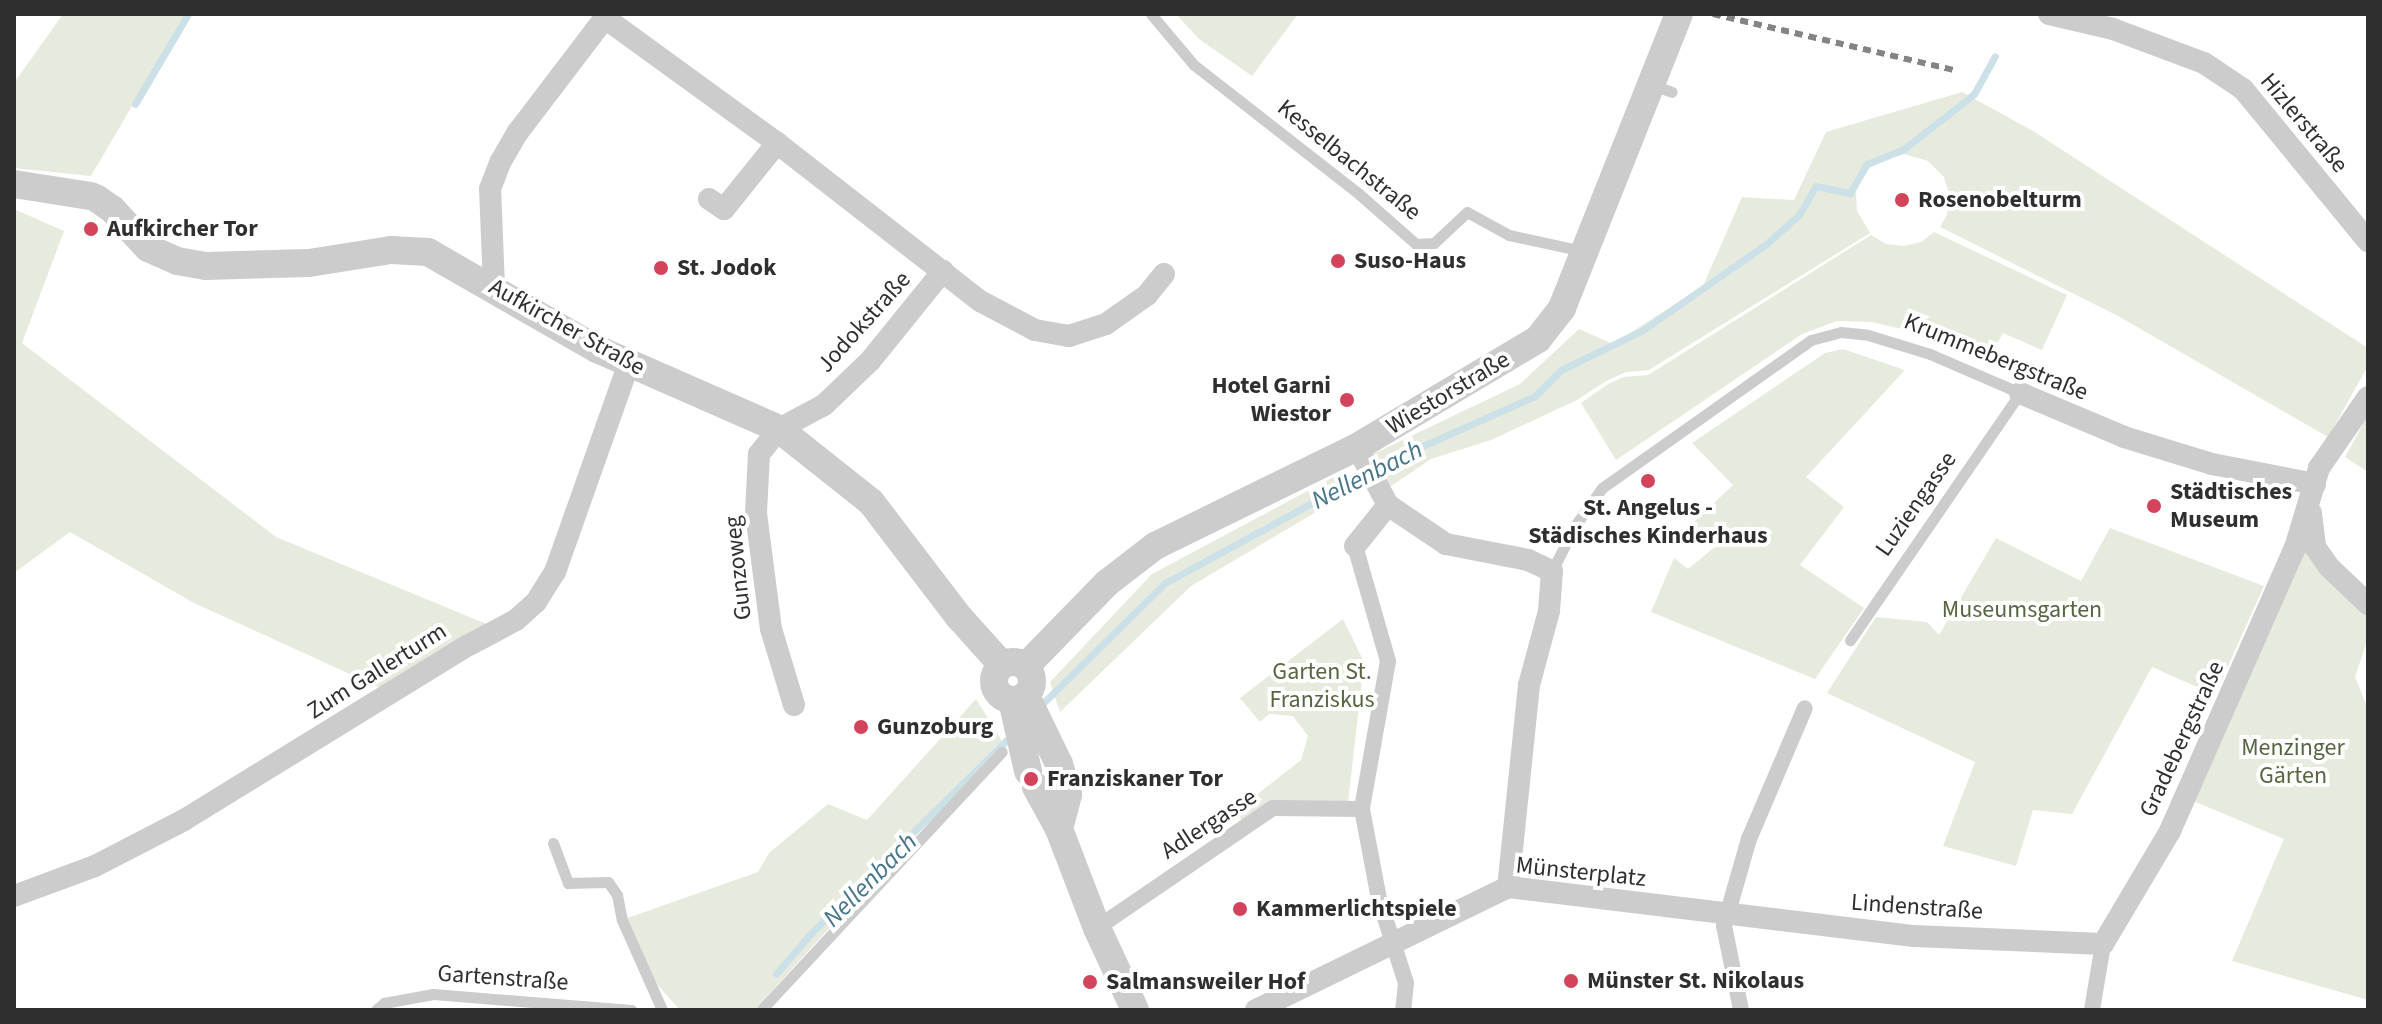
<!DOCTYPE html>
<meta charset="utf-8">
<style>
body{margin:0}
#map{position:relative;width:2382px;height:1024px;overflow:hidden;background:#fff;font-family:"Source Sans 3",sans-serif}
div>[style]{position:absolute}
.green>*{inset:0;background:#e6ebde}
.stream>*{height:7px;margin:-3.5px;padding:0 3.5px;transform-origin:3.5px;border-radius:3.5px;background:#cce0e8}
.service>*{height:11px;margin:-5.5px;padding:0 5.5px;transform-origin:5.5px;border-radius:5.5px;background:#ccc}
.pedestrian>*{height:16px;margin:-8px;padding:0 8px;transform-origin:8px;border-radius:8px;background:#ccc}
.minor>*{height:22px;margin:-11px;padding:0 11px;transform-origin:11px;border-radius:11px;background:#ccc}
.tertiary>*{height:28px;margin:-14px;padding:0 14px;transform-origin:14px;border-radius:14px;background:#ccc}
.tertiary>.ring{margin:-14px;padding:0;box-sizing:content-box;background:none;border:28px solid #ccc;border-radius:50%}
.rail>*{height:6px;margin-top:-3px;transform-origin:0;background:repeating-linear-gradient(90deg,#848484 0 8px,transparent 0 14px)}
.dots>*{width:22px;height:22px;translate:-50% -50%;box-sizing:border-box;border:4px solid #fff;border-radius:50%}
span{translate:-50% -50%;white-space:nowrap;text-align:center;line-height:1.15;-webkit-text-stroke:8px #fff;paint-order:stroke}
.street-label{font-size:24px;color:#2f2f2f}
.poi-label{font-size:24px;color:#2f2f2f;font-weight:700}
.left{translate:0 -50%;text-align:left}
.right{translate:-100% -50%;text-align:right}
.park-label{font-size:24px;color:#566641}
.water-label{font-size:26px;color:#457589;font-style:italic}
.frame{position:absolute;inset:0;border:16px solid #2f2f2f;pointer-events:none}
</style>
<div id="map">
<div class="green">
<div style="clip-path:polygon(63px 14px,186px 14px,91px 176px,14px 168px,14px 83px)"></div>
<div style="clip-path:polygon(1176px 14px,1298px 14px,1252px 76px,1199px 39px)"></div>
<div style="clip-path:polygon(1962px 92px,2033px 131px,2368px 348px,2368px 366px,2328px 437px,2118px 316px,1940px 227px,1947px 215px,1950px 196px,1944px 177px,1928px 161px,1904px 154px,1876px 161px,1864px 172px,1856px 191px,1857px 211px,1870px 233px,1649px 370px,1626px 372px,1606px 381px,1577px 400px,1491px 440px,1431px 459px,1391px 486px,1380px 484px,1369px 456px,1520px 384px,1579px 329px,1613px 344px,1703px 286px,1742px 197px,1794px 200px,1826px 132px)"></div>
<div style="clip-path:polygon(14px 209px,64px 231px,22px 343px,276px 537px,489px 625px,385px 690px,194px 603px,70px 532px,14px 573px)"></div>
<div style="clip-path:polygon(1934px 232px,2067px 295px,2042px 350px,2003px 333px,1993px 351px,1872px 322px,1837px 321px,1802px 334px,1616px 460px,1581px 403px,1608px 384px,1624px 377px,1648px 375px,1871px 235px,1886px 244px,1904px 246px,1921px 242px)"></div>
<div style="clip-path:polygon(1843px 349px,1905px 370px,1806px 477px,1844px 507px,1800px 565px,1864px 608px,1815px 679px,1651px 612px,1674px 558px,1688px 569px,1716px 546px,1693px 523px,1733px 485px,1692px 443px,1825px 353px)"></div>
<div style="clip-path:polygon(2368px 415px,2368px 472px,2345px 457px)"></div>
<div style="clip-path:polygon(1343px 472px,1353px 490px,1191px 586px,1060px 712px,1050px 682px,1152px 574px)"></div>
<div style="clip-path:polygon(2110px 528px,2264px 586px,2215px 695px,2152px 667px,2072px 814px,2033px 810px,2016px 866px,1943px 846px,1975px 762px,1827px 693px,1876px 617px,1927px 622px,1939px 635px,1996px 538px,2081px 581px)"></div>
<div style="clip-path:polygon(2306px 548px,2368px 614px,2368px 638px,2355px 677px,2368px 709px,2368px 1000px,2232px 961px,2284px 839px,2193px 801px)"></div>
<div style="clip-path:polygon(1343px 619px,1364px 662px,1348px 803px,1242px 821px,1236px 811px,1301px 760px,1308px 736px,1293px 716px,1269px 714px,1260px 722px,1240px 698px)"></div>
<div style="clip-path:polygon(976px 699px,1002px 741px,754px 1010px,680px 1010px,638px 963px,622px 920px,758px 872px,769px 853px,828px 804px,867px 820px)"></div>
</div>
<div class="stream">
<div style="left:135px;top:104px;width:104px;rotate:-59.5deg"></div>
<div style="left:1040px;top:706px;width:175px;rotate:-44.5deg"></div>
<div style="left:1165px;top:583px;width:255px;rotate:-28.6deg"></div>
<div style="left:1389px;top:461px;width:160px;rotate:-24deg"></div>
<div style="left:1535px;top:396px;width:37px;rotate:-45deg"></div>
<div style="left:1561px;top:370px;width:91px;rotate:-26deg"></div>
<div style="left:1643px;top:330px;width:149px;rotate:-34.9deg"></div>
<div style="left:1765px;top:245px;width:45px;rotate:-41.4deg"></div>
<div style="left:1799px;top:215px;width:34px;rotate:-60deg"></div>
<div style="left:1816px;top:186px;width:35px;rotate:12deg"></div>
<div style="left:1850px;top:193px;width:34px;rotate:-60deg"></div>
<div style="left:1867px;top:164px;width:40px;rotate:-22deg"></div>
<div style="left:1904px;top:149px;width:89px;rotate:-38.2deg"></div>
<div style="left:1974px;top:94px;width:43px;rotate:-61.1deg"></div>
<div style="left:776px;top:974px;width:54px;rotate:-49.5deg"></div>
<div style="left:811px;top:933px;width:282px;rotate:-44.6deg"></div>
</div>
<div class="service">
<div style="left:1151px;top:14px;width:67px;rotate:49.9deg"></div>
<div style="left:1194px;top:65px;width:209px;rotate:38deg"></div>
<div style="left:1359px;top:194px;width:76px;rotate:41.3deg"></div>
<div style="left:1416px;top:244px;width:18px;rotate:-3deg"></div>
<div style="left:1434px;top:243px;width:45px;rotate:-43.2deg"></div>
<div style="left:1467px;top:212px;width:48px;rotate:28.7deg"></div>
<div style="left:1509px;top:235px;width:76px;rotate:12.2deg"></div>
<div style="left:1650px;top:84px;width:23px;rotate:20deg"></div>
<div style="left:1552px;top:571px;width:49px;rotate:-63.4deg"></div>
<div style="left:1574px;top:527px;width:48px;rotate:-54.3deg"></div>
<div style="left:1602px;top:488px;width:256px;rotate:-35.3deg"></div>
<div style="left:1811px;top:340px;width:31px;rotate:-15deg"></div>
<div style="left:1841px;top:332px;width:27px;rotate:6deg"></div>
<div style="left:1868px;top:335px;width:65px;rotate:17deg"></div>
<div style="left:1930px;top:354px;width:98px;rotate:23.4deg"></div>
<div style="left:2020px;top:393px;width:300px;rotate:124.5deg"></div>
<div style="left:553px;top:843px;width:43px;rotate:69.4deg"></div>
<div style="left:568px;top:883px;width:40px;rotate:-1.4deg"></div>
<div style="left:608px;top:882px;width:16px;rotate:55deg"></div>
<div style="left:617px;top:895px;width:25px;rotate:79deg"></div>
<div style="left:622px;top:920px;width:98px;rotate:66deg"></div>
<div style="left:376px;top:1010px;width:11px;rotate:-41deg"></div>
<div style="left:384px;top:1003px;width:50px;rotate:-10.4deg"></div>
<div style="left:433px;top:994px;width:199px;rotate:4.6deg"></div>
<div style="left:761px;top:1010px;width:353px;rotate:-47deg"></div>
</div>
<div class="pedestrian">
<div style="left:1355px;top:546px;width:120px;rotate:74deg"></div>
<div style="left:1388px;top:661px;width:150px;rotate:100deg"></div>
<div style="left:1362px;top:809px;width:92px;rotate:79.3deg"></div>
<div style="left:1379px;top:899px;width:88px;rotate:72.2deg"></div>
<div style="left:1406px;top:983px;width:27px;rotate:96deg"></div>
<div style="left:1097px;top:928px;width:213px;rotate:-34.3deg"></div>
<div style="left:1273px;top:808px;width:89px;rotate:0.6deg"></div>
<div style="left:1741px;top:1010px;width:86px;rotate:-101.4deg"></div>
<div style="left:1724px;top:926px;width:91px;rotate:-74deg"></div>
<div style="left:1749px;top:839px;width:142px;rotate:-66.9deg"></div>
<div style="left:2092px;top:1010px;width:67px;rotate:-80.5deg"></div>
</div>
<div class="minor">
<div style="left:2049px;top:14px;width:66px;rotate:13.2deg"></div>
<div style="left:2113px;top:29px;width:97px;rotate:20.5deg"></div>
<div style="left:2204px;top:63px;width:47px;rotate:33.7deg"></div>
<div style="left:2243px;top:89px;width:197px;rotate:50.6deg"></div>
<div style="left:605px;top:18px;width:213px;rotate:36deg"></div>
<div style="left:777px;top:143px;width:257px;rotate:37.9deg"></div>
<div style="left:980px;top:301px;width:62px;rotate:27.8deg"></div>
<div style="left:1035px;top:330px;width:35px;rotate:10deg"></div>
<div style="left:1069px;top:336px;width:39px;rotate:-18deg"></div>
<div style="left:1106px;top:324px;width:50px;rotate:-35.3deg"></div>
<div style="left:1147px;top:295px;width:27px;rotate:-51deg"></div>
<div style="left:709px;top:199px;width:18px;rotate:34deg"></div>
<div style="left:724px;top:209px;width:85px;rotate:-51.2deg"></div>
<div style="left:494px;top:287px;width:98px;rotate:-92.3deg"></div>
<div style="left:490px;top:189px;width:30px;rotate:-69deg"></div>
<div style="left:501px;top:161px;width:34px;rotate:-60deg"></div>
<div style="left:518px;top:132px;width:148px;rotate:-52.7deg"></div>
<div style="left:2020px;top:393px;width:113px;rotate:22.9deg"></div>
<div style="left:2124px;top:437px;width:92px;rotate:17.1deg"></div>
<div style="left:2212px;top:464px;width:105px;rotate:11deg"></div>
<div style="left:1357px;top:447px;width:66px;rotate:61.9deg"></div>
<div style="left:1388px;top:505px;width:70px;rotate:33.9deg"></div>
<div style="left:1446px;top:544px;width:84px;rotate:11deg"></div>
<div style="left:1528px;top:560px;width:26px;rotate:25deg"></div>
<div style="left:1552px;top:571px;width:40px;rotate:94.3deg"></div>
<div style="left:1549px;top:611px;width:77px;rotate:105.1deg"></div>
<div style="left:1529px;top:685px;width:203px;rotate:95.9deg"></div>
<div style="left:2311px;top:513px;width:34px;rotate:83deg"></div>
<div style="left:2315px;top:547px;width:24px;rotate:55deg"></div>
<div style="left:2329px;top:567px;width:54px;rotate:43.5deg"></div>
<div style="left:1355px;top:546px;width:53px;rotate:-51.2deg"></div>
<div style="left:794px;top:705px;width:79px;rotate:-106.8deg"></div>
<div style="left:771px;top:629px;width:117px;rotate:-97.4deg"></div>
<div style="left:756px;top:513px;width:59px;rotate:-87.1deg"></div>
<div style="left:759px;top:454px;width:32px;rotate:-51deg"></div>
<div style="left:779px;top:429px;width:51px;rotate:-28.1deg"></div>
<div style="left:824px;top:405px;width:64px;rotate:-43.7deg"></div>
<div style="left:870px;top:361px;width:116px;rotate:-51deg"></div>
<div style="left:14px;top:896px;width:86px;rotate:-20.3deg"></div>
<div style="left:95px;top:866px;width:100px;rotate:-27.3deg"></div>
<div style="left:184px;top:820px;width:334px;rotate:-31.6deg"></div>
<div style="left:469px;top:645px;width:53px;rotate:-28deg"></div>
<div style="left:516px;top:620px;width:27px;rotate:-42deg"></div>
<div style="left:536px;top:602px;width:36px;rotate:-58deg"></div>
<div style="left:555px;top:572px;width:222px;rotate:-70.5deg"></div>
<div style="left:1256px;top:1010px;width:280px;rotate:-26deg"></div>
<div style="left:1508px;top:887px;width:409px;rotate:6.9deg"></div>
<div style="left:1914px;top:936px;width:189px;rotate:2.4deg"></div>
<div style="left:2103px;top:944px;width:131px;rotate:-59.3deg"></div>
<div style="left:2170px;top:831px;width:309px;rotate:-66.2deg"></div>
<div style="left:2295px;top:548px;width:84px;rotate:-73.3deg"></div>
<div style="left:2319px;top:468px;width:86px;rotate:-55.4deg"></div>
</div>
<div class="tertiary">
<div style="left:14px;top:184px;width:78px;rotate:8.9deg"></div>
<div style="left:96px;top:198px;width:19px;rotate:35deg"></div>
<div style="left:112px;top:209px;width:53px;rotate:47.3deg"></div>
<div style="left:148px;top:248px;width:32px;rotate:24deg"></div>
<div style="left:177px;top:261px;width:29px;rotate:10deg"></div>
<div style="left:206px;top:266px;width:103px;rotate:-1.7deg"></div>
<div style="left:309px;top:263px;width:83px;rotate:-9deg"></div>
<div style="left:391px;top:250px;width:37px;rotate:3deg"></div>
<div style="left:428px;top:252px;width:195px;rotate:29.9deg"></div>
<div style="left:597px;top:349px;width:199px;rotate:23.7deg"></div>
<div style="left:779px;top:429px;width:117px;rotate:38.4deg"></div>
<div style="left:871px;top:502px;width:145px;rotate:52.6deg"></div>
<div style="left:959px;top:617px;width:64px;rotate:48.1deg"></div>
<div class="ring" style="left:994px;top:662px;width:10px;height:10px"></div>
<div style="left:1026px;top:666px;width:116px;rotate:-45.7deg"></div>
<div style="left:1107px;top:583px;width:61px;rotate:-37.6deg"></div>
<div style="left:1155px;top:546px;width:225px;rotate:-26.1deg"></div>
<div style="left:1357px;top:447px;width:211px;rotate:-30.8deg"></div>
<div style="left:1538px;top:339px;width:39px;rotate:-52deg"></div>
<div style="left:1562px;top:308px;width:316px;rotate:-68.3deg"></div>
<div style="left:1026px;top:696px;width:76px;rotate:64.1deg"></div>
<div style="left:1059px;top:764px;width:32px;rotate:74deg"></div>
<div style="left:1068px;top:795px;width:35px;rotate:105deg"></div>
<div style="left:1012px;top:700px;width:73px;rotate:77.3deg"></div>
<div style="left:1036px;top:787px;width:48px;rotate:61.3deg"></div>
<div style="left:1059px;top:829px;width:106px;rotate:69deg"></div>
<div style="left:1097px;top:928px;width:90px;rotate:65.1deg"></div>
</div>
<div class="rail">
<div style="left:1713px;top:14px;width:251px;rotate:13.1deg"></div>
</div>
<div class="dots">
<div style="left:1902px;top:200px;background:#d3435c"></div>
<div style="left:91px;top:229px;background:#d3435c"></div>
<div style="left:1338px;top:261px;background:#d3435c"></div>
<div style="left:661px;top:268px;background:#d3435c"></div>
<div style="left:1347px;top:400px;background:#d3435c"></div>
<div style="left:1648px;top:481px;background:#d3435c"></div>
<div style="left:2154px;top:506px;background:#d3435c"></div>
<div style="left:861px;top:727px;background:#d3435c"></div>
<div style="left:1031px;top:779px;background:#d3435c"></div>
<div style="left:1240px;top:909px;background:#d3435c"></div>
<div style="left:1571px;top:981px;background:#d3435c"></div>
<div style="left:1090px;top:982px;background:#d3435c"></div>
</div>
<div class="street-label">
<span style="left:2304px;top:123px;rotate:50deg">Hizlerstraße</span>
<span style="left:1349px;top:160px;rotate:39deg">Kesselbachstraße</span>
<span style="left:864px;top:322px;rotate:-48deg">Jodokstraße</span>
<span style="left:567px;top:327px;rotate:29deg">Aufkircher Straße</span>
<span style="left:1996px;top:357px;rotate:22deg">Krummebergstraße</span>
<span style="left:1448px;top:393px;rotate:-31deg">Wiestorstraße</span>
<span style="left:1916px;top:504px;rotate:-55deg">Luziengasse</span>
<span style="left:738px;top:568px;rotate:-96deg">Gunzoweg</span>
<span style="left:377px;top:671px;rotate:-32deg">Zum Gallerturm</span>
<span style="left:2182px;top:739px;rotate:-65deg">Gradebergstraße</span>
<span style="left:1209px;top:824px;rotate:-33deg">Adlergasse</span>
<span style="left:1581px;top:872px;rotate:6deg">Münsterplatz</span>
<span style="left:1917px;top:907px;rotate:4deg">Lindenstraße</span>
<span style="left:503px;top:978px;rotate:4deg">Gartenstraße</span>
</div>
<div class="poi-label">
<span class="left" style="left:1918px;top:200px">Rosenobelturm</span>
<span class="left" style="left:107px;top:229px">Aufkircher Tor</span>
<span class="left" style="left:1354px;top:261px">Suso-Haus</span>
<span class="left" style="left:677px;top:268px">St. Jodok</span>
<span class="right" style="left:1331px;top:400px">Hotel Garni<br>Wiestor</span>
<span class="left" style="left:2170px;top:506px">Städtisches<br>Museum</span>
<span style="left:1648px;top:522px">St. Angelus -<br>Städisches Kinderhaus</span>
<span class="left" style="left:877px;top:727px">Gunzoburg</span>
<span class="left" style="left:1047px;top:779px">Franziskaner Tor</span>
<span class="left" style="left:1256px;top:909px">Kammerlichtspiele</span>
<span class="left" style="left:1587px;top:981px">Münster St. Nikolaus</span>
<span class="left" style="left:1106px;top:982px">Salmansweiler Hof</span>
</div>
<div class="park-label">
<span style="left:2022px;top:610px">Museumsgarten</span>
<span style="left:1322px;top:686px">Garten St.<br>Franziskus</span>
<span style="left:2293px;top:762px">Menzinger<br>Gärten</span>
</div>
<div class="water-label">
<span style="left:1367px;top:475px;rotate:-27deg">Nellenbach</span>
<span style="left:870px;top:880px;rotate:-45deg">Nellenbach</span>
</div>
<div class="frame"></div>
</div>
